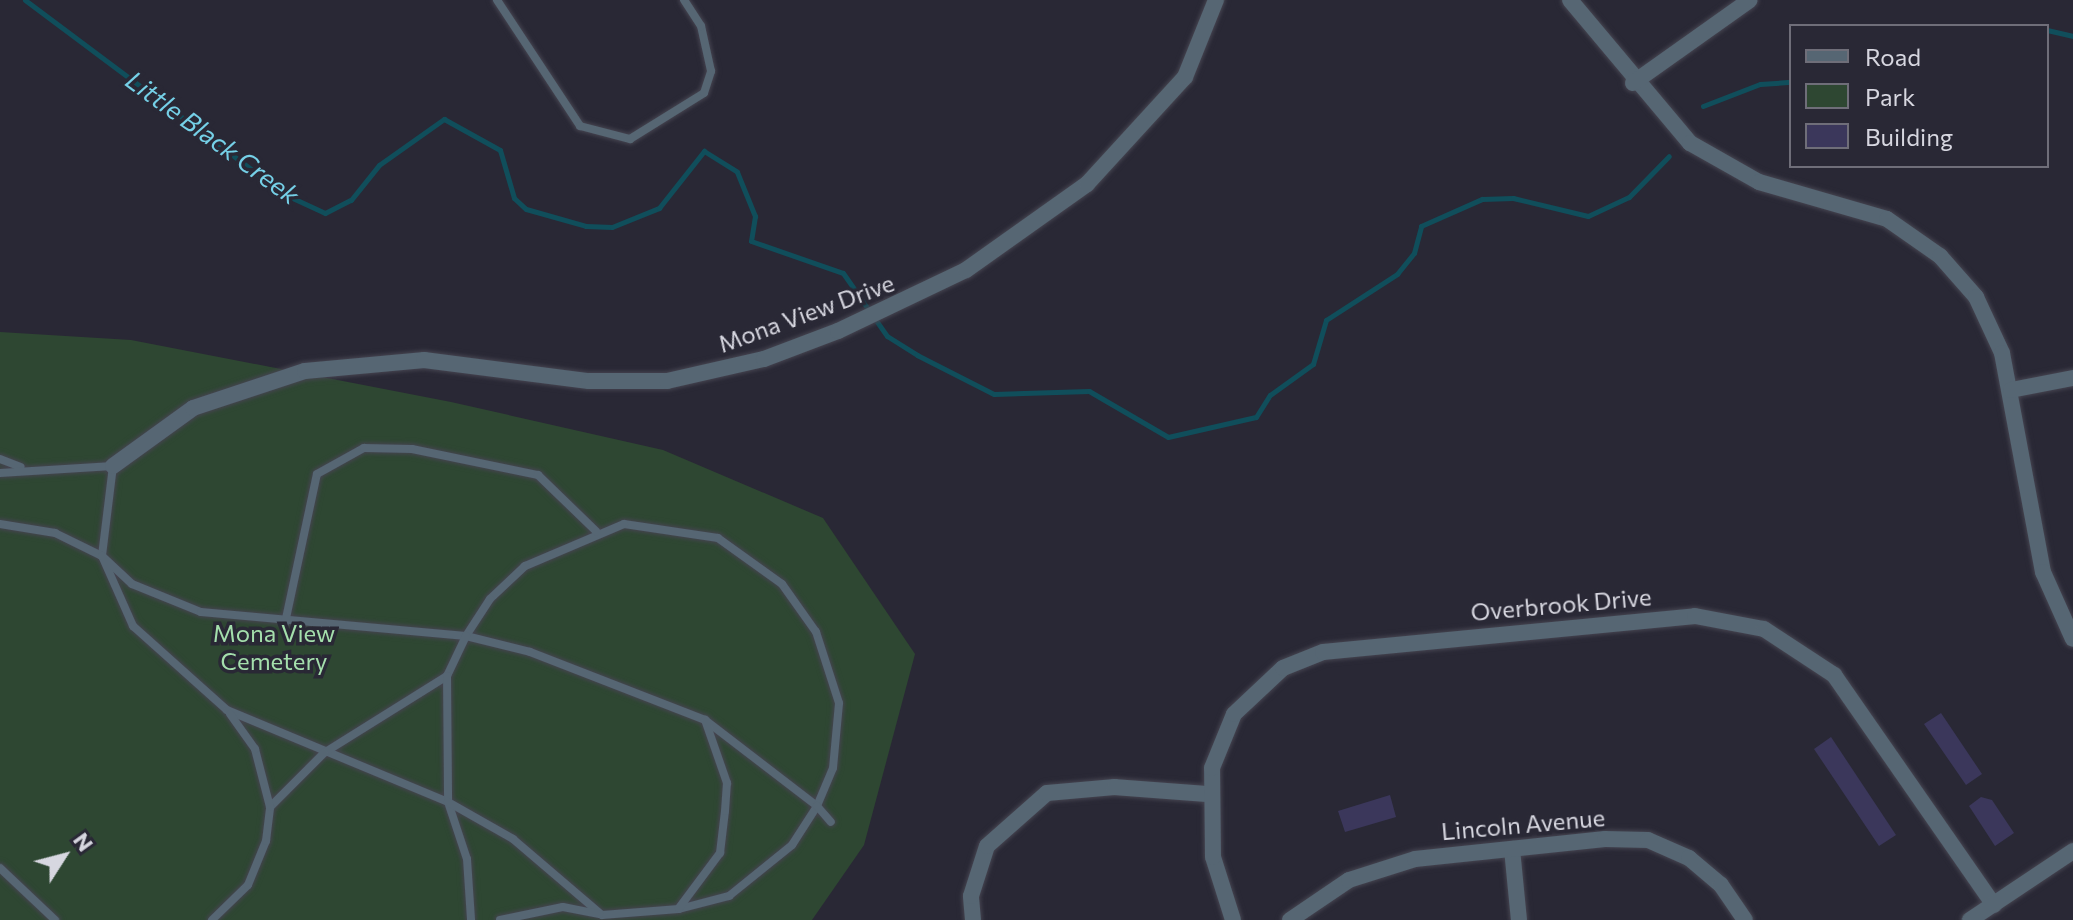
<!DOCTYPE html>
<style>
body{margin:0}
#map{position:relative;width:2073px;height:920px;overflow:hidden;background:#292835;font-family:Commissioner,sans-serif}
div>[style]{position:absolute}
.green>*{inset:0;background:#2e4732}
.stream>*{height:5px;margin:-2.5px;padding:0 2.5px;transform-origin:2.5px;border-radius:2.5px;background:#104e5b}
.building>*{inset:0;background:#3b375b}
.roads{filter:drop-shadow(0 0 2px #454450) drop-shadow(0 0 2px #454450)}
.lane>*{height:8px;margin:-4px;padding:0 4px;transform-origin:4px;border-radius:4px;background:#566673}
.street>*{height:16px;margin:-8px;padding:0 8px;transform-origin:8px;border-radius:8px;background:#566673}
span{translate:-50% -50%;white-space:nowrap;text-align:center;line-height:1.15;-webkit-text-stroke:7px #292835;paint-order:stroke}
.street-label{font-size:24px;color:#d7d7e0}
.park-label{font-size:24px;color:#a4dfac}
.water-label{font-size:26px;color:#75d0e7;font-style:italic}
.legend{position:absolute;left:1789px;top:24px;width:260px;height:144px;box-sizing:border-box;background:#292835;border:2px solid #6f6e79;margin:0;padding:10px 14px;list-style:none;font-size:24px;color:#d7d7e0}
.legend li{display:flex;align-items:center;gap:16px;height:40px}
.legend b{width:40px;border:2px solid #6f6e79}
.north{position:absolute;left:24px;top:816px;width:80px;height:80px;-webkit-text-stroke:6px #292835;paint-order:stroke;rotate:54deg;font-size:22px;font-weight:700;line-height:32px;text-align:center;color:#d7d7e0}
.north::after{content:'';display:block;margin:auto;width:28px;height:36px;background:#d7d7e0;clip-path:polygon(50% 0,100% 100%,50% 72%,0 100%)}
</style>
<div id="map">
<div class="green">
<div style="clip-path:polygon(0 332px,131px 340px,451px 402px,663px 450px,823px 518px,915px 654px,864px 845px,812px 920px,0 920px)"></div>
</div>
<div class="stream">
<div style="left:25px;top:0;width:326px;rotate:36.8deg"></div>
<div style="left:286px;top:195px;width:43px;rotate:24.8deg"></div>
<div style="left:325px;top:213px;width:29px;rotate:-27deg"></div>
<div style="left:351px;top:200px;width:45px;rotate:-51.3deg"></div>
<div style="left:379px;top:165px;width:80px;rotate:-35.3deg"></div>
<div style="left:444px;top:119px;width:64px;rotate:29deg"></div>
<div style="left:500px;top:150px;width:50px;rotate:73.7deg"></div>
<div style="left:514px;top:198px;width:16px;rotate:43deg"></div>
<div style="left:526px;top:209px;width:62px;rotate:15.8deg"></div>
<div style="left:586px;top:226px;width:26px;rotate:2deg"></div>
<div style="left:612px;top:227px;width:51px;rotate:-22deg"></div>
<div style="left:659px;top:208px;width:73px;rotate:-51.7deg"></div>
<div style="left:704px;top:151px;width:39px;rotate:32deg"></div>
<div style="left:737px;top:172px;width:48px;rotate:67.8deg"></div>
<div style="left:755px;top:216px;width:25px;rotate:99deg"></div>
<div style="left:751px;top:241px;width:97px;rotate:19.2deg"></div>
<div style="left:843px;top:273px;width:77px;rotate:55.1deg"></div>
<div style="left:887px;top:336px;width:36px;rotate:32deg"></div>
<div style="left:917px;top:355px;width:86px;rotate:26.9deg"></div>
<div style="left:994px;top:394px;width:95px;rotate:-1.8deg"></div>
<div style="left:1089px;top:391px;width:91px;rotate:30.2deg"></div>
<div style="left:1168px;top:437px;width:90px;rotate:-12.8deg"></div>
<div style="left:1256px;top:417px;width:26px;rotate:-58deg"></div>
<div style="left:1270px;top:395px;width:53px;rotate:-35.8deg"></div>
<div style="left:1313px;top:364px;width:46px;rotate:-73.5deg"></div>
<div style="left:1326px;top:320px;width:85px;rotate:-32.9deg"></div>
<div style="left:1397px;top:274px;width:27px;rotate:-51deg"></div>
<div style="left:1414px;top:253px;width:28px;rotate:-75deg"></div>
<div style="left:1421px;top:226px;width:67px;rotate:-23.9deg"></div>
<div style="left:1482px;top:199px;width:31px;rotate:-2deg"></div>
<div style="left:1513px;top:198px;width:77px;rotate:13.5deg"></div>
<div style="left:1588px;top:216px;width:45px;rotate:-24.9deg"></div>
<div style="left:1629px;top:197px;width:57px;rotate:-45.7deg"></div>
<div style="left:1988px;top:26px;width:44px"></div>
<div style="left:2047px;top:30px;width:27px;rotate:13deg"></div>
<div style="left:1703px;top:106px;width:61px;rotate:-21.1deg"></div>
<div style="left:1760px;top:84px;width:31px;rotate:-4deg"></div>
</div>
<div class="building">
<div style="clip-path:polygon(1941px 713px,1982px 774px,1966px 785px,1924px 724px)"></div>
<div style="clip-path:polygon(1831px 737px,1896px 835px,1879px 846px,1814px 749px)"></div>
<div style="clip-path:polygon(1390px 795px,1396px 817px,1345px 832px,1338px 811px)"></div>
<div style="clip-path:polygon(1981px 797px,1992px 800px,2014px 833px,1995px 846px,1969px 806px)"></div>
</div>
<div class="roads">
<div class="lane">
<div style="left:497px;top:0;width:151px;rotate:56.6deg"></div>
<div style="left:580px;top:126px;width:52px;rotate:14.6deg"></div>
<div style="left:630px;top:139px;width:87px;rotate:-31.9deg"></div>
<div style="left:704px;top:93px;width:23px;rotate:-72deg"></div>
<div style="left:711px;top:71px;width:46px;rotate:-102.5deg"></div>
<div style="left:701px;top:26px;width:31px;rotate:-123deg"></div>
<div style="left:0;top:459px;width:22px;rotate:21deg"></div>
<div style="left:0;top:473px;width:113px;rotate:-3.5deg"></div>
<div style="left:113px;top:466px;width:91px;rotate:97deg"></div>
<div style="left:102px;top:556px;width:77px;rotate:66.1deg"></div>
<div style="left:133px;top:626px;width:126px;rotate:41.8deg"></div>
<div style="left:227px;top:710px;width:239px;rotate:22.6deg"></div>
<div style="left:448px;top:802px;width:60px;rotate:71.6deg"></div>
<div style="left:467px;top:859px;width:61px;rotate:86.2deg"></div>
<div style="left:0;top:524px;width:56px;rotate:9.3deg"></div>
<div style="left:55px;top:533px;width:52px;rotate:26.1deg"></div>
<div style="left:102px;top:556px;width:41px;rotate:43deg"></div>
<div style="left:132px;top:584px;width:74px;rotate:22.1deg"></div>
<div style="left:201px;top:612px;width:266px;rotate:5.2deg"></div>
<div style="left:466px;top:636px;width:66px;rotate:14deg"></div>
<div style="left:530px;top:652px;width:188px;rotate:21.2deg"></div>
<div style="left:705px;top:720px;width:141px;rotate:37.5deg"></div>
<div style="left:817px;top:806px;width:41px;rotate:-67.2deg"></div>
<div style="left:833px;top:768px;width:65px;rotate:-84.7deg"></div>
<div style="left:839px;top:703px;width:75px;rotate:-107.9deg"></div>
<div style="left:816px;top:632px;width:59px;rotate:-125.3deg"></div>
<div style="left:782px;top:584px;width:79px;rotate:-144.3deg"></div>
<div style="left:718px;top:538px;width:95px;rotate:-171.5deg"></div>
<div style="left:624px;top:524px;width:108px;rotate:157deg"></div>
<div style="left:525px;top:566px;width:48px;rotate:136.7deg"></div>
<div style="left:490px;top:599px;width:44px;rotate:123deg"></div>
<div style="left:466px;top:636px;width:44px;rotate:115.4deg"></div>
<div style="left:447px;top:676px;width:145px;rotate:148deg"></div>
<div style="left:324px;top:753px;width:76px;rotate:135deg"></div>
<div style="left:285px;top:623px;width:152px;rotate:-77.9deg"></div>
<div style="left:317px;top:474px;width:54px;rotate:-29deg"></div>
<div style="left:364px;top:448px;width:48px;rotate:1.2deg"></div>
<div style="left:412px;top:449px;width:129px;rotate:11.7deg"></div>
<div style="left:538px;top:475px;width:81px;rotate:44deg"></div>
<div style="left:447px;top:676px;width:126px;rotate:89.5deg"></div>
<div style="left:448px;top:802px;width:75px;rotate:29.6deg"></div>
<div style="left:513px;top:839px;width:117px;rotate:40.5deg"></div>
<div style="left:602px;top:915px;width:77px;rotate:-4.5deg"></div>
<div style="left:679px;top:909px;width:52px;rotate:-14.6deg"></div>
<div style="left:729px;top:896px;width:81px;rotate:-39deg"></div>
<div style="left:792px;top:845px;width:46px;rotate:-57.3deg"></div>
<div style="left:817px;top:806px;width:21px;rotate:49deg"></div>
<div style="left:0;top:868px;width:76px;rotate:43.4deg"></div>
<div style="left:679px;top:908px;width:69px;rotate:-53.3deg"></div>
<div style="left:720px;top:853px;width:42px;rotate:-83.2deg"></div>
<div style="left:725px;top:811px;width:28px;rotate:-86deg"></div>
<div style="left:727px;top:783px;width:67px;rotate:-109.2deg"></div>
<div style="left:212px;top:920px;width:50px;rotate:-44.2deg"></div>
<div style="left:248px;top:885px;width:48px;rotate:-67.8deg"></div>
<div style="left:266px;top:841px;width:34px;rotate:-83deg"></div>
<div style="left:270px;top:807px;width:60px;rotate:-104.5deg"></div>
<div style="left:255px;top:749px;width:43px;rotate:-125.5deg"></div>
<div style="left:500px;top:920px;width:64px;rotate:-11.7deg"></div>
<div style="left:563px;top:907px;width:37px;rotate:11deg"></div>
</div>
<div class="street">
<div style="left:1570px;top:0;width:187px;rotate:50deg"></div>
<div style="left:1690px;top:143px;width:79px;rotate:29.5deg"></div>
<div style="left:1759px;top:182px;width:133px;rotate:16.1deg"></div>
<div style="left:1887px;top:219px;width:65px;rotate:34.9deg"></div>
<div style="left:1940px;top:256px;width:55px;rotate:48.7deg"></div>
<div style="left:1976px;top:297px;width:62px;rotate:65.1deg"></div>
<div style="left:2002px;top:353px;width:223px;rotate:79.4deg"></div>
<div style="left:2043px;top:572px;width:73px;rotate:65.9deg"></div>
<div style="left:1633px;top:83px;width:143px;rotate:-35.4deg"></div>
<div style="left:2011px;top:390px;width:63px;rotate:-11deg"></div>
<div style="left:113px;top:466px;width:99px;rotate:-35.9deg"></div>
<div style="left:193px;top:408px;width:118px;rotate:-18.3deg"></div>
<div style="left:305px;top:371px;width:120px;rotate:-5.3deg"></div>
<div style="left:424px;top:360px;width:166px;rotate:7.3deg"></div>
<div style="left:589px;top:381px;width:78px"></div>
<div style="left:667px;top:381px;width:99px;rotate:-12.8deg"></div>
<div style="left:764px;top:359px;width:79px;rotate:-20.7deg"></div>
<div style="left:838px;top:331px;width:142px;rotate:-25.5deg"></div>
<div style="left:966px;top:270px;width:148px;rotate:-35.4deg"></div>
<div style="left:1087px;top:184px;width:145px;rotate:-47.5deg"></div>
<div style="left:1185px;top:77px;width:83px;rotate:-68.1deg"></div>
<div style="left:1512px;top:849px;width:71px;rotate:84.4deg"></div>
<div style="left:973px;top:920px;width:24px;rotate:-95deg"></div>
<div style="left:971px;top:896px;width:52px;rotate:-72.3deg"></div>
<div style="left:987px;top:846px;width:80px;rotate:-41.5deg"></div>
<div style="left:1047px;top:793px;width:68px;rotate:-5deg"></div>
<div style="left:1115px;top:787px;width:94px;rotate:4.3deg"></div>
<div style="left:1233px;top:920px;width:66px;rotate:-107.6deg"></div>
<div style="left:1213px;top:857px;width:89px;rotate:-90.6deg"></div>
<div style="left:1212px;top:768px;width:58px;rotate:-67.8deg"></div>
<div style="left:1234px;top:714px;width:67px;rotate:-43.2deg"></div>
<div style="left:1283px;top:668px;width:43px;rotate:-21.8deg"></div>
<div style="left:1323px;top:652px;width:374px;rotate:-5.5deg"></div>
<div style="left:1695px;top:616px;width:70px;rotate:10.7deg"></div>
<div style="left:1764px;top:629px;width:84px;rotate:33.3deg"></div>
<div style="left:1834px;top:675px;width:280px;rotate:55.2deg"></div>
<div style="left:1290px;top:920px;width:71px;rotate:-34.1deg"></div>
<div style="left:1349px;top:880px;width:69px;rotate:-17.7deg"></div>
<div style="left:1415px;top:859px;width:191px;rotate:-6deg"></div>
<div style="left:1605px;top:839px;width:43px;rotate:1.3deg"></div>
<div style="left:1648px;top:840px;width:45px;rotate:23.7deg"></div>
<div style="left:1689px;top:858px;width:42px;rotate:40.2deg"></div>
<div style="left:1721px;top:885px;width:42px;rotate:55.6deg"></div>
<div style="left:1970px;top:920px;width:124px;rotate:-33.8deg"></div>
</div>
</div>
<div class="street-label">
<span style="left:806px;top:313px;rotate:-20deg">Mona View Drive</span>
<span style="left:1561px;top:604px;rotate:-5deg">Overbrook Drive</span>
<span style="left:1523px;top:824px;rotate:-5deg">Lincoln Avenue</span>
</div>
<div class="park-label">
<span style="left:274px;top:647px">Mona View<br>Cemetery</span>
</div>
<div class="water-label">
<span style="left:213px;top:137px;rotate:36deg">Little Black Creek</span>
</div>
<ul class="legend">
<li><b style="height:10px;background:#566673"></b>Road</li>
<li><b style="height:22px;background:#2e4732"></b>Park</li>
<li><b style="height:22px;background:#3b375b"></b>Building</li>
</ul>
<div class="north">N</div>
</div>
